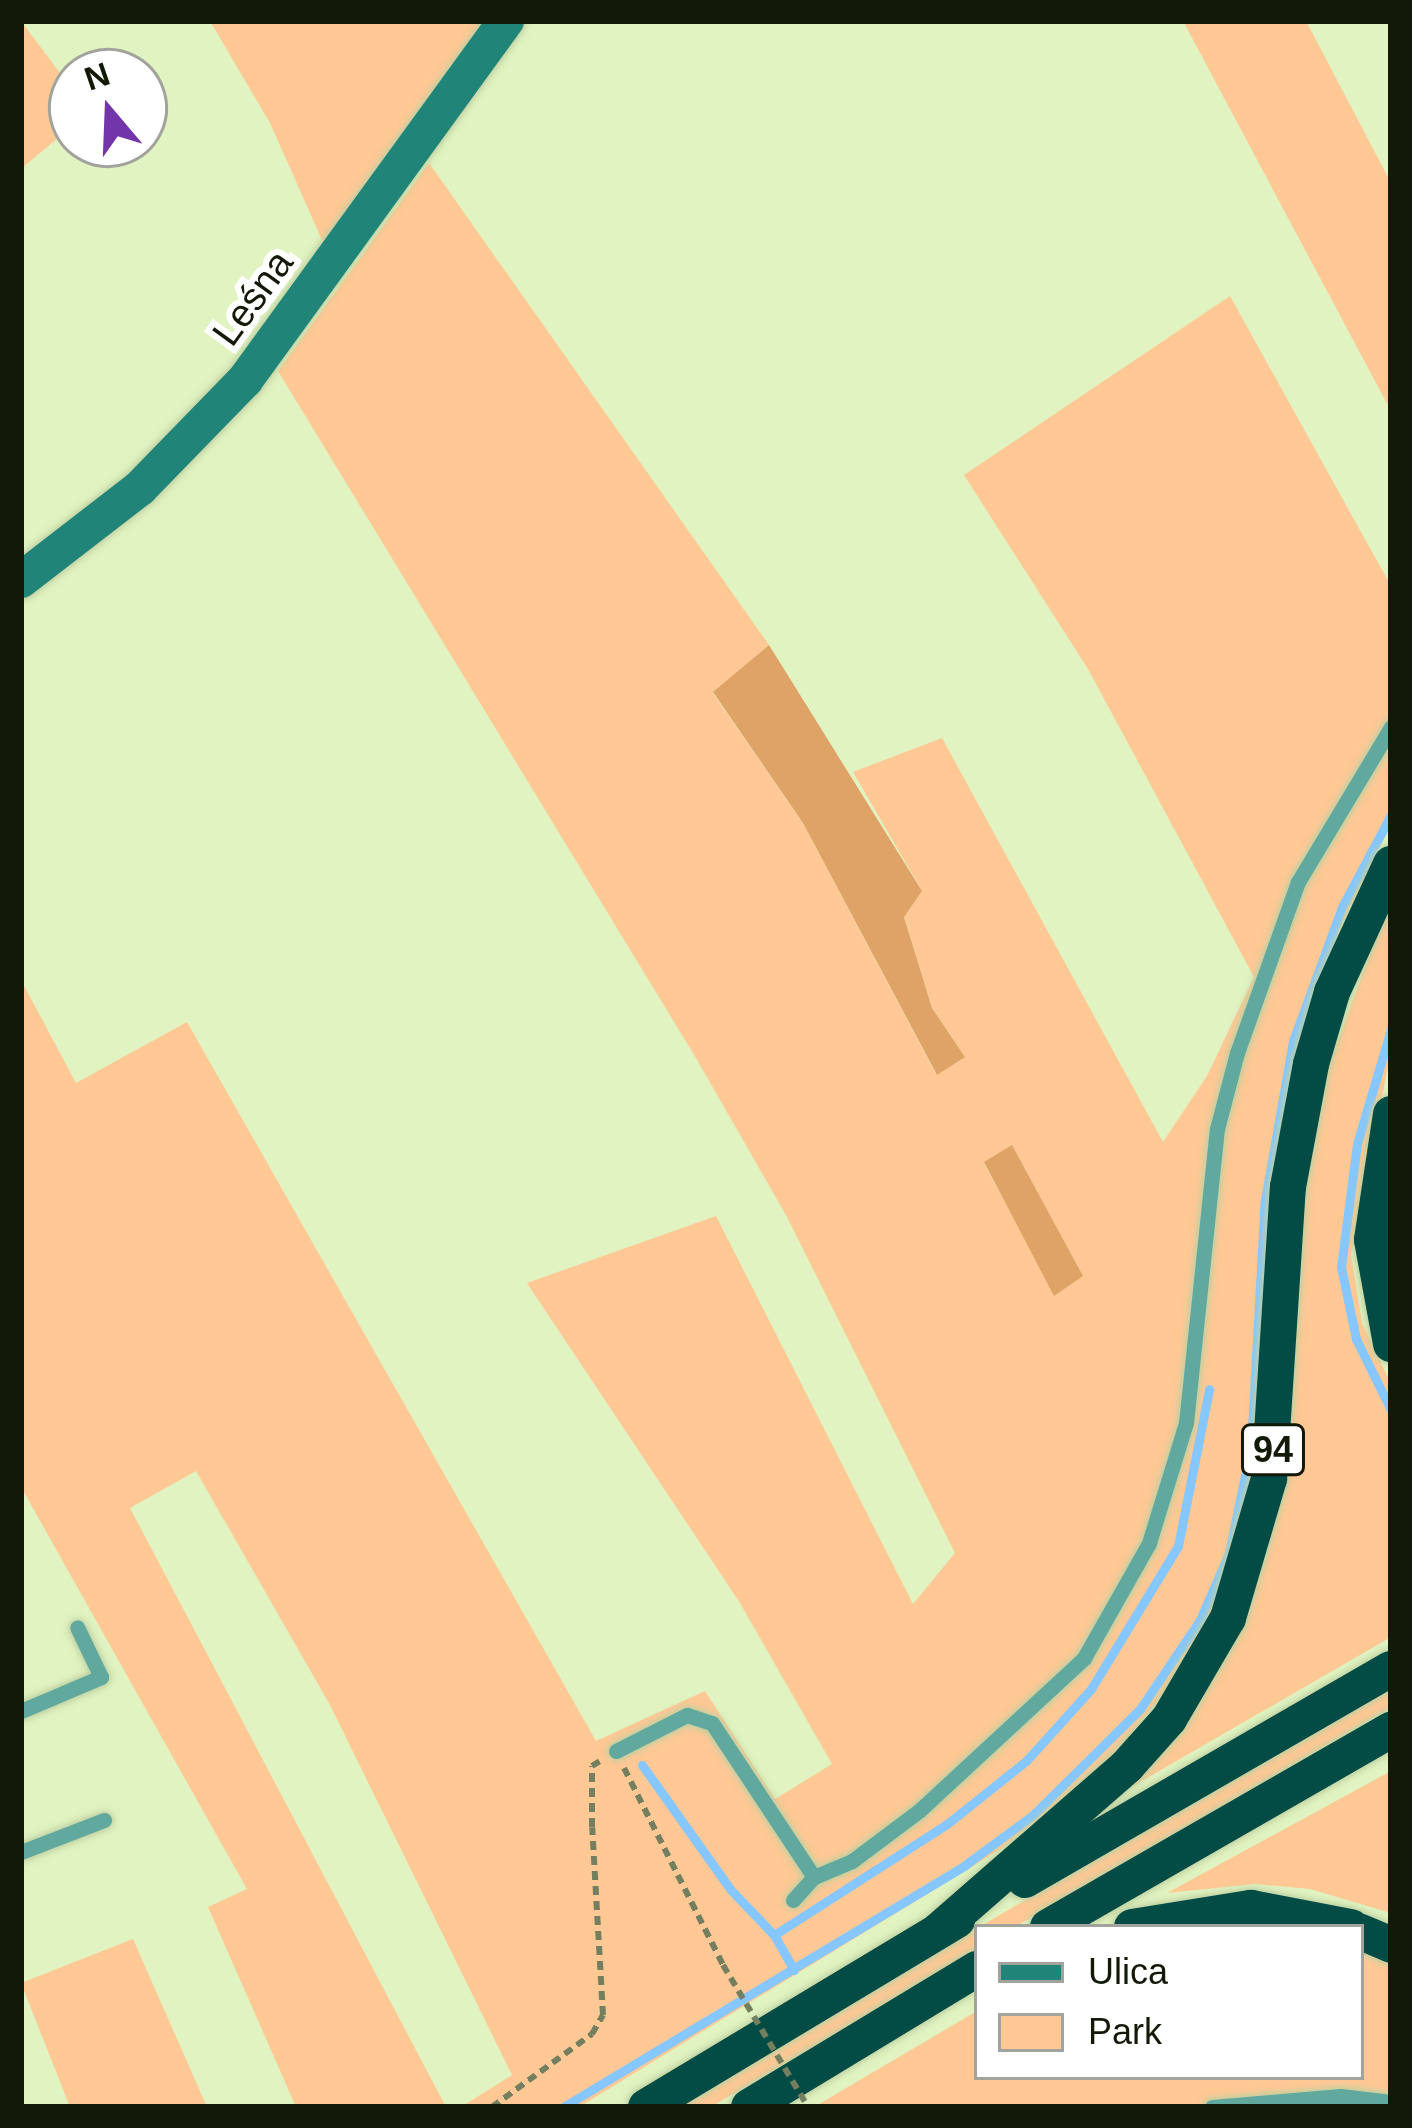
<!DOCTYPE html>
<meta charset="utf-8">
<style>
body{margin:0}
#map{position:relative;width:1412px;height:2128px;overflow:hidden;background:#e0f3c0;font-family:Helvetica,sans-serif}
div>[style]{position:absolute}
.green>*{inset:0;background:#ffc894}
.forest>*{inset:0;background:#dfa368}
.stream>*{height:9px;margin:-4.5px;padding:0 4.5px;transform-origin:4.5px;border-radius:4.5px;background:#85c7fe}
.path>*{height:6px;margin-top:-3px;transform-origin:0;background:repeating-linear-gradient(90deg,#737f5e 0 9px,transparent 0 15px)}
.roads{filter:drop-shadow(0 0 3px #bfd0a2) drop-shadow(0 0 3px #bfd0a2)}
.lane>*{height:15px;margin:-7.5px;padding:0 7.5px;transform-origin:7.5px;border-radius:7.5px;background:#61a99f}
.secondary>*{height:36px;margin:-18px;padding:0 18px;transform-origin:18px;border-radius:18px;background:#208479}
.highway>*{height:36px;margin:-18px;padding:0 18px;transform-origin:18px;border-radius:18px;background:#024c45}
.path-bridge>*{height:6px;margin-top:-3px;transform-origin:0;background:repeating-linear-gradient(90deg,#737f5e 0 9px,transparent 0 15px)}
span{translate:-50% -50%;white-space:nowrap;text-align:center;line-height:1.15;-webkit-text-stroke:12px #fff;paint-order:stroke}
.shield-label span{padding:3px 9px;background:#fff;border:3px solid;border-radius:9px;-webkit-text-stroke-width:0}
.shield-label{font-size:36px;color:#131907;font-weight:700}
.street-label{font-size:39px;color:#131907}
.frame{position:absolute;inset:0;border:24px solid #131907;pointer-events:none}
.legend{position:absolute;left:974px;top:1924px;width:390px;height:156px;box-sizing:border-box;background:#fff;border:3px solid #a1a39c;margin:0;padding:15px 21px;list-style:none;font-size:36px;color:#131907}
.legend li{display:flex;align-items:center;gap:24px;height:60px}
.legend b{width:60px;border:3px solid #a1a39c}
.north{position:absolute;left:48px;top:48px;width:120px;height:120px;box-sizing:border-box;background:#fff;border:3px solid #a1a39c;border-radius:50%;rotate:341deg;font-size:33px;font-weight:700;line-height:48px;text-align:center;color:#131907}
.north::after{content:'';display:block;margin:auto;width:42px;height:54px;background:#7335aa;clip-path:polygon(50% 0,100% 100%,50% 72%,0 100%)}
</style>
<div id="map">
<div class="green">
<div style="clip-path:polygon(21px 21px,72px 89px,72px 126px,21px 169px)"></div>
<div style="clip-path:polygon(210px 21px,484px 21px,326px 249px,270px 123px)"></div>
<div style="clip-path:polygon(1183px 21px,1306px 21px,1391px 183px,1391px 411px)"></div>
<div style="clip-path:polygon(evenodd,429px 163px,769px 645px,713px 693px,803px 823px,936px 1074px,965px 1057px,932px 1008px,904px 916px,922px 891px,853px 772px,942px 738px,1163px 1142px,1207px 1076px,1254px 977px,1088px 669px,964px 475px,1230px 296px,1391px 586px,1391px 824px,1336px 936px,1290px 1076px,1275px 1166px,1255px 1468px,1218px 1601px,1175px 1680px,1113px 1756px,1009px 1844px,579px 2107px,461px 2107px,512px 2075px,330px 1705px,196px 1471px,130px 1508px,446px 2107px,296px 2107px,208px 1907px,247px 1889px,21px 1487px,21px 980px,76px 1083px,187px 1022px,596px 1741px,705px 1691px,775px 1799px,832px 1764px,740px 1603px,527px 1283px,716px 1216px,913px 1604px,955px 1553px,787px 1217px,696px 1058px,278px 371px,429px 163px,1012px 1146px,1082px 1275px,1055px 1295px,984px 1163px,1012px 1146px)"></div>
<div style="clip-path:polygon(1391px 896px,1391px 1052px,1351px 1254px,1362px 1323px,1391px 1384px,1391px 1637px,1128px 1789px,1244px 1615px,1267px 1555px,1287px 1459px,1306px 1175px,1323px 1082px)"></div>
<div style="clip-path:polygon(1391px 1687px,1391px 1707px,1015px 1927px,979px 1927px)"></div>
<div style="clip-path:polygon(1391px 1771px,1391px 1913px,1310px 1889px,1255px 1884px,1167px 1893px)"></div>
<div style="clip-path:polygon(977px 1928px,977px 1950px,711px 2107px,681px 2107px)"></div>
<div style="clip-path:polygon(133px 1939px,207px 2107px,70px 2107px,21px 1983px)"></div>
<div style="clip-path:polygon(1361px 1947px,1391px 1958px,1391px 2107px,814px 2107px,977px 2011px,977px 2077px,1361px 2077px)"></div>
</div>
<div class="forest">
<div style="clip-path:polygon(769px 645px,922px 891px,904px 917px,932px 1008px,965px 1057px,937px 1075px,803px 823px,713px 692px)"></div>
<div style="clip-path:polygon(1012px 1145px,1083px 1276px,1054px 1296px,984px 1162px)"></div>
</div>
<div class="stream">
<div style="left:1391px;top:1029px;width:120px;rotate:106.5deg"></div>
<div style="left:1357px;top:1144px;width:124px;rotate:97.4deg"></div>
<div style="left:1341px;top:1267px;width:74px;rotate:78.2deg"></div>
<div style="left:1356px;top:1339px;width:79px;rotate:63.8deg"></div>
<div style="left:642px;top:1765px;width:152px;rotate:54.6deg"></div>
<div style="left:730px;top:1889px;width:64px;rotate:46.3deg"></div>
<div style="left:794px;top:1970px;width:40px;rotate:-119.7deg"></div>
<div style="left:774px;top:1935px;width:206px;rotate:-32.7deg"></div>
<div style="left:947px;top:1824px;width:101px;rotate:-38.6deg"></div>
<div style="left:1026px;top:1761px;width:97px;rotate:-47.9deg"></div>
<div style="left:1091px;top:1689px;width:167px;rotate:-58.7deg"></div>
<div style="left:1178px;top:1546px;width:160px;rotate:-78.8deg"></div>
<div style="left:563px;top:2107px;width:469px;rotate:-31deg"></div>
<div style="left:965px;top:1865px;width:84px;rotate:-36.3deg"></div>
<div style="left:1033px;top:1815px;width:151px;rotate:-44.7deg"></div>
<div style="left:1140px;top:1709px;width:107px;rotate:-56deg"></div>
<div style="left:1200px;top:1620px;width:73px;rotate:-66.6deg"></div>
<div style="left:1229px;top:1553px;width:108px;rotate:-78.3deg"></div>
<div style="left:1251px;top:1447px;width:247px;rotate:-86.8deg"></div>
<div style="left:1265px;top:1200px;width:161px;rotate:-80deg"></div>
<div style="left:1293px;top:1041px;width:143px;rotate:-69.9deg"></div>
<div style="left:1342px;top:907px;width:104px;rotate:-62deg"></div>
</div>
<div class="path">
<div style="left:624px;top:1768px;width:220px;rotate:63.3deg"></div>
<div style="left:492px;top:2107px;width:124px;rotate:-36.1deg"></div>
<div style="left:592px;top:2034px;width:22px;rotate:-60deg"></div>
<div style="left:603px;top:2015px;width:188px;rotate:-93.3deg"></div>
<div style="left:592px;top:1827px;width:61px;rotate:-90deg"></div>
<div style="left:592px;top:1766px;width:9px;rotate:-32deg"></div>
</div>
<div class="roads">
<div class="lane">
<div style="left:21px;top:1711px;width:87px;rotate:-23deg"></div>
<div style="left:101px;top:1677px;width:55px;rotate:-115.6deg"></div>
<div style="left:616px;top:1751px;width:80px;rotate:-26.9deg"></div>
<div style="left:687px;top:1715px;width:26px;rotate:18deg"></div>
<div style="left:712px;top:1723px;width:185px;rotate:56.5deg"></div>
<div style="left:814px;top:1877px;width:41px;rotate:-22.8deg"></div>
<div style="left:852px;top:1861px;width:85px;rotate:-36.9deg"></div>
<div style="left:920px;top:1810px;width:224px;rotate:-42.8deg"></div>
<div style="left:1084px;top:1658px;width:132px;rotate:-60.5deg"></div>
<div style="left:1149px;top:1543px;width:126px;rotate:-72.9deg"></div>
<div style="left:1186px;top:1423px;width:296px;rotate:-84deg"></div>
<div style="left:1217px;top:1129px;width:79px;rotate:-75.3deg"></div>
<div style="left:1237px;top:1053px;width:182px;rotate:-70.4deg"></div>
<div style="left:1298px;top:882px;width:181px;rotate:-59deg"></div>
<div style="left:21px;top:1852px;width:89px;rotate:-21.1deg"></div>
<div style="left:793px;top:1900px;width:31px;rotate:-48deg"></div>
<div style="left:1212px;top:2107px;width:129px;rotate:-4.9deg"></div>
<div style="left:1341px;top:2096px;width:50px;rotate:6.8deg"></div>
</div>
<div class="secondary">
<div style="left:21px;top:580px;width:150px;rotate:-37.7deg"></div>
<div style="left:140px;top:488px;width:151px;rotate:-45.8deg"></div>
<div style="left:245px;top:380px;width:444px;rotate:-54deg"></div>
</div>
<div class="highway">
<div style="left:1391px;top:1114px;width:127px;rotate:98.6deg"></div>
<div style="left:1372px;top:1240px;width:106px;rotate:79.6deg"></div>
<div style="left:1025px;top:1880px;width:422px;rotate:-30deg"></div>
<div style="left:1048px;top:1927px;width:396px;rotate:-29.9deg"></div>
<div style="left:1132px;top:1927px;width:121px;rotate:-9.1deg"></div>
<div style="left:1251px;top:1908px;width:102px;rotate:10.8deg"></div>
<div style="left:938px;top:1931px;width:251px;rotate:-41.1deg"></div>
<div style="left:1127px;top:1766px;width:63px;rotate:-48.2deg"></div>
<div style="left:1169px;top:1719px;width:117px;rotate:-59.7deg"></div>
<div style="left:1228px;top:1618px;width:145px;rotate:-73.6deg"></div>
<div style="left:1269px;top:1479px;width:293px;rotate:-86.3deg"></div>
<div style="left:1288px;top:1187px;width:125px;rotate:-79.4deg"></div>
<div style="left:1311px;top:1064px;width:75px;rotate:-73.7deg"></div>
<div style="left:1332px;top:992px;width:141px;rotate:-65.3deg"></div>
<div style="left:1361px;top:1932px;width:33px;rotate:23deg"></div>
<div style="left:646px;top:2107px;width:363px;rotate:-31deg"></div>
<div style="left:749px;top:2107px;width:267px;rotate:-31.2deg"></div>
</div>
</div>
<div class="path-bridge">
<div style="left:723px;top:1965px;width:165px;rotate:59.1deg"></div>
</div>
<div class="shield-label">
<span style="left:1273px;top:1450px">94</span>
</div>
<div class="street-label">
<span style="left:253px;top:298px;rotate:-54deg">Leśna</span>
</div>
<div class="frame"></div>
<ul class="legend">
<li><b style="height:15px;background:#208479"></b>Ulica</li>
<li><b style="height:33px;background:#ffc894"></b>Park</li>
</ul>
<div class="north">N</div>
</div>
